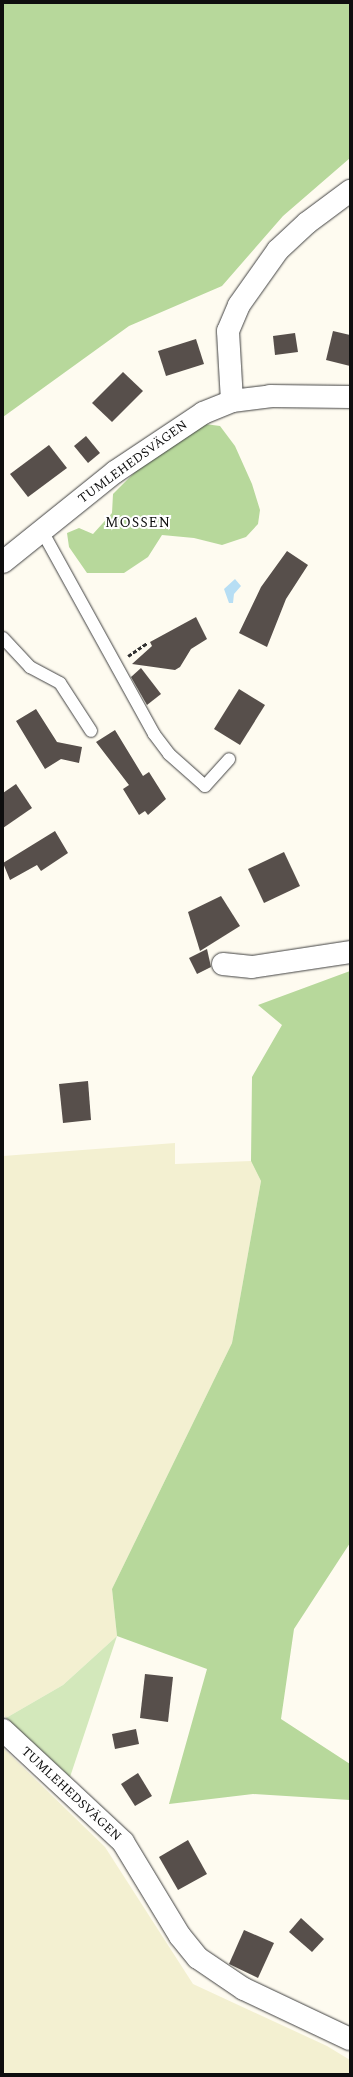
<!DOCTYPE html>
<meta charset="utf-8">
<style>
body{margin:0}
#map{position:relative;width:353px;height:2077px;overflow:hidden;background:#fefbf0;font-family:Spectral,serif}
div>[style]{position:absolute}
.farmland>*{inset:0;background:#f3f0d1}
.green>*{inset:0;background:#d3e8bb}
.forest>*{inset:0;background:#b7d89b}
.water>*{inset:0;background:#b7def4}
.building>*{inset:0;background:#574f4b}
.path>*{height:2.5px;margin-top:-1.25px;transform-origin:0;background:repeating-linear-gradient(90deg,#303030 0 4px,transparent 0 6px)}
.roads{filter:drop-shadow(0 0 1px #414141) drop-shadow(0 0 1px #414141)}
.lane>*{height:12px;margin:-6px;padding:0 6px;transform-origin:6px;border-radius:6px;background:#fff}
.street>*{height:22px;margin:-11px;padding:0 11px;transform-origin:11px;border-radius:11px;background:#fff}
span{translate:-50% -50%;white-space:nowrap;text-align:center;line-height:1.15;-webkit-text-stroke:4px #fff;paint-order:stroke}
.street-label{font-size:13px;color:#0e0e0e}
.neighbourhood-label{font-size:14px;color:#0e0e0e;letter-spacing:1px}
.frame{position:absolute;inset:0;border:4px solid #0e0e0e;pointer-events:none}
</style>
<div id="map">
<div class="farmland">
<div style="clip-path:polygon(175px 1143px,175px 1164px,251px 1161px,261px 1181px,232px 1343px,112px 1589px,117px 1636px,63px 1685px,6px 1718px,3px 1714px,3px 1156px)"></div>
<div style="clip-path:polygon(3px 1748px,105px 1847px,193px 1984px,327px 2046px,350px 2060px,350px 2074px,3px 2074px)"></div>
</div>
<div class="green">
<div style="clip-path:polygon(117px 1636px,70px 1777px,6px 1718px,63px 1685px)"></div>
</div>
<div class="forest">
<div style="clip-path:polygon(3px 3px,350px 3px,350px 158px,283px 216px,222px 286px,129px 326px,3px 417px)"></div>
<div style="clip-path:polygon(205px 424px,220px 426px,235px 446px,252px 484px,260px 510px,258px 524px,246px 537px,222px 545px,194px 538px,162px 535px,148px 557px,124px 573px,87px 573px,69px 547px,67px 533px,79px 528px,93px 534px,112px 513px,113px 494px,144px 463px)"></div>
<div style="clip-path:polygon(350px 971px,350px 1543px,294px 1629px,281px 1719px,350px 1764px,350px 1800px,253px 1794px,169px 1804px,207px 1669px,117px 1636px,112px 1589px,232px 1343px,261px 1181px,251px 1161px,252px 1077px,282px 1025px,258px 1005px)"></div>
</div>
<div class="water">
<div style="clip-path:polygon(235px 579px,241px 586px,234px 594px,233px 603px,229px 603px,224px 589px)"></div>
</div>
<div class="building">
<div style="clip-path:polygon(333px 331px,350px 335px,350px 366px,326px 360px)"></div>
<div style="clip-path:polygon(295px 333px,298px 352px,275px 355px,273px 336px)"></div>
<div style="clip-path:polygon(196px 339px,204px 364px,166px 376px,158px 351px)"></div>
<div style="clip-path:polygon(123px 372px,143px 391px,112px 422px,92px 403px)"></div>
<div style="clip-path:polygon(86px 436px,100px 453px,88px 463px,74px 446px)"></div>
<div style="clip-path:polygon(49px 445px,67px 468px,28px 497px,10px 474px)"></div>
<div style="clip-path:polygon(287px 551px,308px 565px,286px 599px,267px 647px,239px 633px,261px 587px)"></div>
<div style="clip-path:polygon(196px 617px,207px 639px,191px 649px,180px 667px,175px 670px,132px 664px,152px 646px,150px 642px)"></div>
<div style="clip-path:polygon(141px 668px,161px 694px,147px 705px,131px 677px)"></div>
<div style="clip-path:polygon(239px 689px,265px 705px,240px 745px,214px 729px)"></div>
<div style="clip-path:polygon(36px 709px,57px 742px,82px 747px,79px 763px,61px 759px,45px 769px,16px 721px)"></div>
<div style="clip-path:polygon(115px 730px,143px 776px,149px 772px,166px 799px,148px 815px,145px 811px,139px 815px,123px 789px,129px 785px,96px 742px)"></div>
<div style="clip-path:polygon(16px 784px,32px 808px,3px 828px,3px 793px)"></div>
<div style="clip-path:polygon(55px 831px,68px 853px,41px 871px,37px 865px,10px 880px,3px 863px)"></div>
<div style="clip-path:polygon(284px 852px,300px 886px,264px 903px,248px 869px)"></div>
<div style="clip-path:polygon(221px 896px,240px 926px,200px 951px,188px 912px)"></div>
<div style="clip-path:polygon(207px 949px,211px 967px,197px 974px,189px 958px)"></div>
<div style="clip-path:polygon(88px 1081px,91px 1120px,63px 1123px,59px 1084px)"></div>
<div style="clip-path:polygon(145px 1674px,173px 1677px,168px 1722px,140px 1718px)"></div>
<div style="clip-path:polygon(136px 1729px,139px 1744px,115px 1749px,112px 1734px)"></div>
<div style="clip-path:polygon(138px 1773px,152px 1796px,135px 1806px,121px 1784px)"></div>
<div style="clip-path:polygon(188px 1840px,207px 1874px,178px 1890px,159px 1857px)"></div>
<div style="clip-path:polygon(301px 1918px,324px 1939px,312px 1952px,289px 1932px)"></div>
<div style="clip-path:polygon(244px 1930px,274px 1943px,258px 1978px,229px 1964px)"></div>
</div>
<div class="path">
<div style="left:128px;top:656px;width:23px;rotate:-34deg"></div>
</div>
<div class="roads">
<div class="lane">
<div style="left:42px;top:531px;width:232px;rotate:61.1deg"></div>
<div style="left:154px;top:734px;width:25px;rotate:53deg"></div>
<div style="left:169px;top:754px;width:48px;rotate:41.6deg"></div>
<div style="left:205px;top:786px;width:36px;rotate:-48deg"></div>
<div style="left:3px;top:638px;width:40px;rotate:47deg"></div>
<div style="left:30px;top:667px;width:34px;rotate:28deg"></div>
<div style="left:60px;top:683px;width:57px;rotate:57.1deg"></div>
</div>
<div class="street">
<div style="left:232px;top:401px;width:70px;rotate:-93.3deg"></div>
<div style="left:228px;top:331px;width:28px;rotate:-67deg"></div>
<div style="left:239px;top:305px;width:67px;rotate:-54.7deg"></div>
<div style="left:278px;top:250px;width:40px;rotate:-43deg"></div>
<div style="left:307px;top:223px;width:54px;rotate:-36.7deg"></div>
<div style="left:3px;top:562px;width:144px;rotate:-38.8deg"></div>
<div style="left:115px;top:472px;width:106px;rotate:-33.8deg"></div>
<div style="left:203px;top:413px;width:31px;rotate:-22deg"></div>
<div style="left:232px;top:401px;width:38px;rotate:-7deg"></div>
<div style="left:270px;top:396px;width:80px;rotate:0.7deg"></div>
<div style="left:223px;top:964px;width:29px;rotate:6deg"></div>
<div style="left:252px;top:967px;width:99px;rotate:-8.7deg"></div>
<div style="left:3px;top:1730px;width:164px;rotate:43deg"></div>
<div style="left:123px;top:1842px;width:110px;rotate:58.8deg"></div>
<div style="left:180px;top:1936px;width:28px;rotate:51deg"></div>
<div style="left:198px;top:1958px;width:55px;rotate:34deg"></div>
<div style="left:244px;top:1989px;width:117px;rotate:25.3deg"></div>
</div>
</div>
<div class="street-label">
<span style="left:133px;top:462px;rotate:-36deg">TUMLEHEDSVÄGEN</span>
<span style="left:71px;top:1794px;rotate:43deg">TUMLEHEDSVÄGEN</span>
</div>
<div class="neighbourhood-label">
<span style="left:138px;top:523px">MOSSEN</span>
</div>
<div class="frame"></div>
</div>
